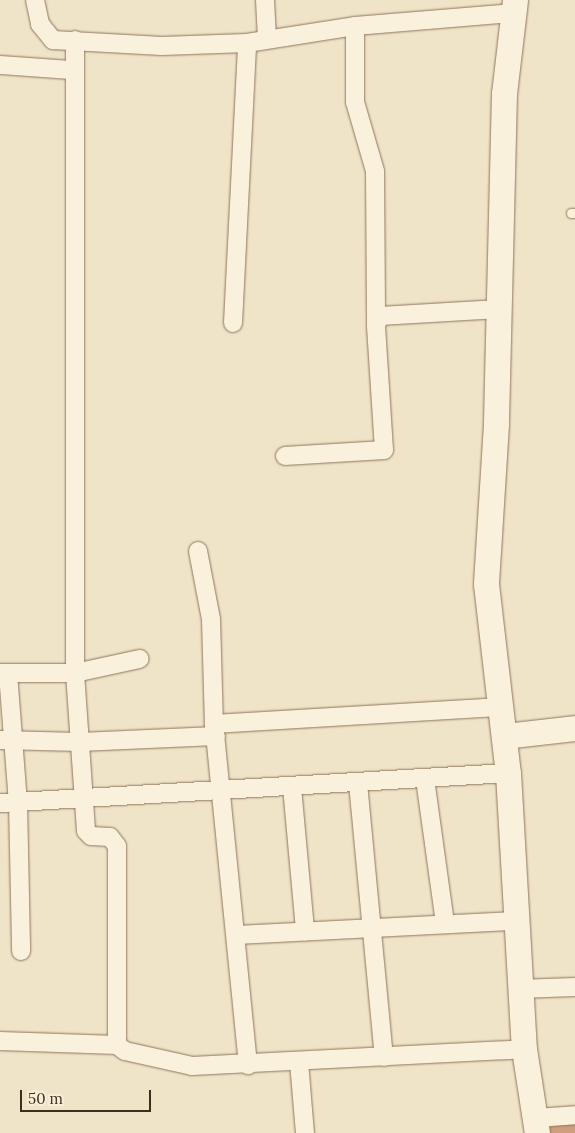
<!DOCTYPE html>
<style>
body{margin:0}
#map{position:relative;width:575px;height:1133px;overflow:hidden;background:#f0e4c8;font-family:Lora,serif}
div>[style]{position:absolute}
.building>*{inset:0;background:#cf9f7d}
.roads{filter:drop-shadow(0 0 1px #8d765c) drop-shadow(0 0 1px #8d765c)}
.lane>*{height:9px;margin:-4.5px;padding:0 4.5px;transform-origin:4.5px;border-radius:4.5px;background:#faf1dc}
.street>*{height:18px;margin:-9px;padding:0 9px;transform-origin:9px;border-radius:9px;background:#faf1dc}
.secondary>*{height:25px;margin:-12.5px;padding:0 12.5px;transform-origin:12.5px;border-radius:12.5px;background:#faf1dc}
span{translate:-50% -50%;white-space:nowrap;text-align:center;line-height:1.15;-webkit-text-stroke:5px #f7eed8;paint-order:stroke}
.scale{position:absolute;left:20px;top:1090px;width:131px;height:22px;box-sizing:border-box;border:2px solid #3d2e20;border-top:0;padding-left:6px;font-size:15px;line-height:18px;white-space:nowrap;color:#3d2e20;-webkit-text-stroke:4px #f7eed8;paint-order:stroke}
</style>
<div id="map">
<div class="building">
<div style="clip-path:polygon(575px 1122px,575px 1133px,545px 1133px,544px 1128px)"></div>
</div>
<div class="roads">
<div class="lane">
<div style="left:571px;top:213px;width:4px"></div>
</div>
<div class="street">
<div style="left:35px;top:0;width:25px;rotate:78deg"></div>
<div style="left:40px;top:24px;width:21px;rotate:51deg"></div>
<div style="left:53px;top:40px;width:109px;rotate:3.2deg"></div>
<div style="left:162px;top:46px;width:85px;rotate:-2deg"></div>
<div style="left:247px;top:43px;width:109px;rotate:-8.9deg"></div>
<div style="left:355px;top:26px;width:160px;rotate:-4.7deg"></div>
<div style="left:265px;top:0;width:39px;rotate:87deg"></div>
<div style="left:355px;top:26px;width:76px;rotate:90deg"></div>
<div style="left:355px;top:102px;width:72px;rotate:73.8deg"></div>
<div style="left:375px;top:171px;width:154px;rotate:89.6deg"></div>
<div style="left:75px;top:40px;width:633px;rotate:90deg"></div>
<div style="left:75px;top:673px;width:158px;rotate:86deg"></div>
<div style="left:86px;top:831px;width:7px;rotate:45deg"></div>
<div style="left:91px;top:836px;width:19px;rotate:3deg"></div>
<div style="left:110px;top:837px;width:11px;rotate:52deg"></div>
<div style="left:117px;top:846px;width:199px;rotate:90deg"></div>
<div style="left:117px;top:1045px;width:10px;rotate:37deg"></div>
<div style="left:125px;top:1051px;width:69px;rotate:12.6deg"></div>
<div style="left:192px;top:1066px;width:332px;rotate:-2.9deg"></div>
<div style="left:0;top:65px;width:72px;rotate:4deg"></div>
<div style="left:233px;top:323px;width:280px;rotate:-87.1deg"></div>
<div style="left:285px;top:456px;width:99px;rotate:-3.5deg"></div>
<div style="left:384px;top:450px;width:125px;rotate:-93.7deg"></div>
<div style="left:376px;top:325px;width:10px;rotate:-66deg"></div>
<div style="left:380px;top:316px;width:119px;rotate:-3.4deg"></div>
<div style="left:198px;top:551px;width:69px;rotate:79.2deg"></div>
<div style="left:211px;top:619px;width:105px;rotate:88.4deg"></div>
<div style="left:214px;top:724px;width:343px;rotate:84.3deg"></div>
<div style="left:0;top:673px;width:75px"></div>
<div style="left:75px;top:673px;width:66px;rotate:-12.3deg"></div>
<div style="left:8px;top:673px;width:129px;rotate:85.6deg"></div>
<div style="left:18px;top:802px;width:149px;rotate:88.8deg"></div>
<div style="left:214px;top:724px;width:288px;rotate:-3.4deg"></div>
<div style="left:0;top:740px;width:80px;rotate:1.4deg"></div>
<div style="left:80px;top:742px;width:136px;rotate:-2.5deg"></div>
<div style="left:425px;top:779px;width:146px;rotate:82.1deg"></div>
<div style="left:358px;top:783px;width:275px;rotate:84.6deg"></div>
<div style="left:292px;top:787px;width:145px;rotate:84.8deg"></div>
<div style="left:0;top:803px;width:509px;rotate:-3.38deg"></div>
<div style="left:236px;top:935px;width:280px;rotate:-2.9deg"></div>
<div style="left:519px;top:989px;width:56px;rotate:-2deg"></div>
<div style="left:0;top:1041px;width:117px;rotate:2deg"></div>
<div style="left:299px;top:1062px;width:71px;rotate:85.2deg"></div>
<div style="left:536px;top:1118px;width:39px;rotate:-4deg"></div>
</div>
<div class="secondary">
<div style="left:515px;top:0;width:94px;rotate:96.7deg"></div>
<div style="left:504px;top:93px;width:331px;rotate:91.4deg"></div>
<div style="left:496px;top:424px;width:160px;rotate:93.6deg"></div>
<div style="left:486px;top:584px;width:190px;rotate:83.4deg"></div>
<div style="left:508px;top:773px;width:276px;rotate:86.7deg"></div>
<div style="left:524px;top:1049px;width:85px;rotate:81.2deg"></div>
<div style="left:505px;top:736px;width:70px;rotate:-6.5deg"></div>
</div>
</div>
<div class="scale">50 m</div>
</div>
